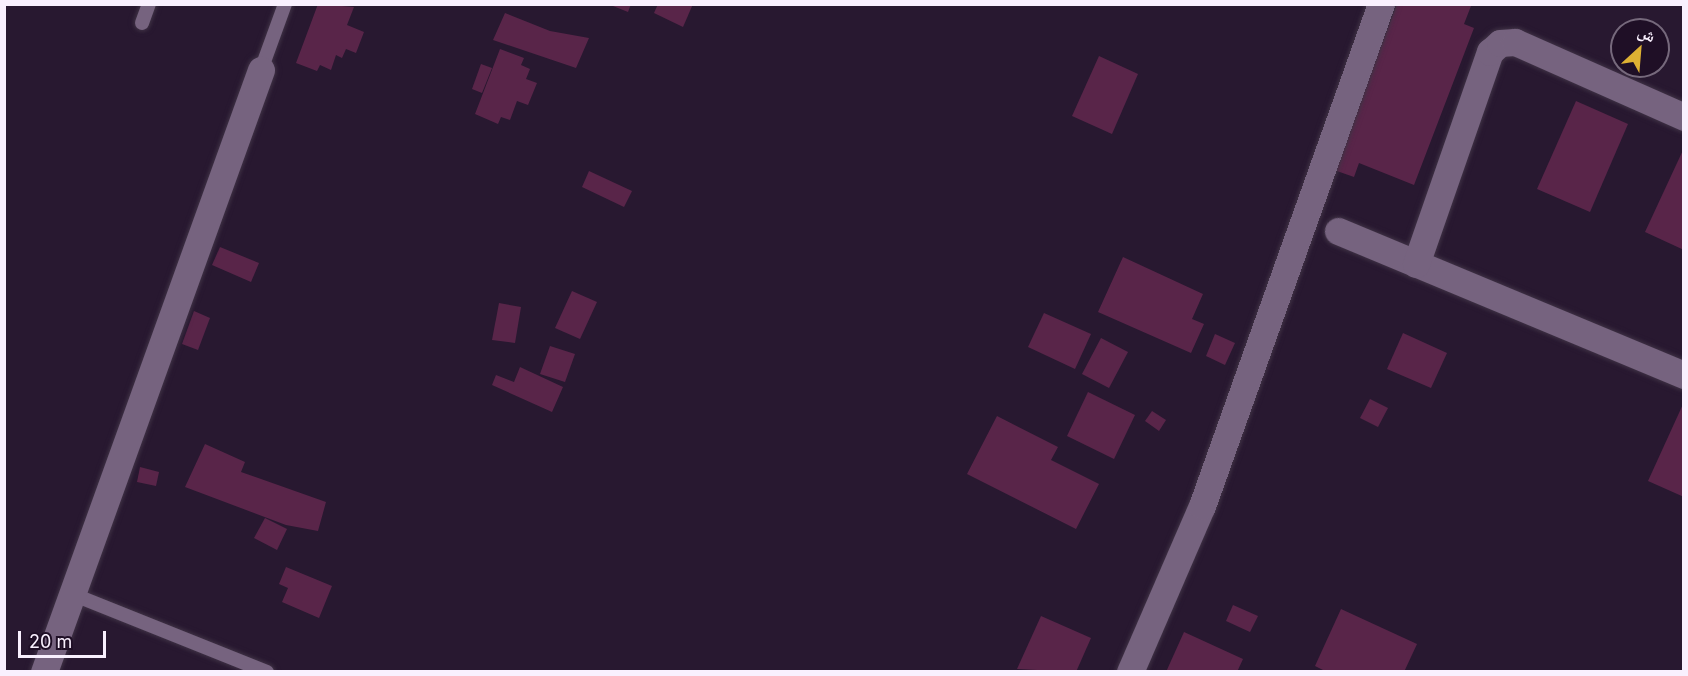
<!DOCTYPE html>
<meta charset="utf-8">
<style>
body{margin:0}
#map{position:relative;width:1688px;height:676px;overflow:hidden;background:#281830;font-family:Inter,"Noto Naskh Arabic",sans-serif}
div>[style]{position:absolute}
.building>*{inset:0;background:#592549}
.roads{filter:drop-shadow(0 0 2px #3f3245) drop-shadow(0 0 2px #3f3245)}
.service>*{height:14px;margin:-7px;padding:0 7px;transform-origin:7px;border-radius:7px;background:#76637f}
.minor>*{height:27px;margin:-13.5px;padding:0 13.5px;transform-origin:13.5px;border-radius:13.5px;background:#76637f}
span{translate:-50% -50%;white-space:nowrap;text-align:center;line-height:1.15;-webkit-text-stroke:6px #1f0f26;paint-order:stroke}
.frame{position:absolute;inset:0;border:6px solid #f9f0fe;pointer-events:none}
.north{position:absolute;left:1610px;top:18px;width:60px;height:60px;box-sizing:border-box;background:#1f0f26;border:2px solid #76697c;border-radius:50%;rotate:26deg;font-size:16px;font-weight:700;line-height:24px;text-align:center;color:#f9f0fe}
.north::after{content:'';display:block;margin:auto;width:21px;height:27px;background:#deb133;clip-path:polygon(50% 0,100% 100%,50% 72%,0 100%)}
.scale{position:absolute;left:18px;top:631px;width:88px;height:27px;box-sizing:border-box;border:3px solid #f9f0fe;border-top:0;padding-left:8px;font-size:18px;line-height:21px;white-space:nowrap;color:#f9f0fe;-webkit-text-stroke:4px #1f0f26;paint-order:stroke}
</style>
<div id="map">
<div class="building">
<div style="clip-path:polygon(318px 4px,354px 7px,347px 25px,364px 32px,356px 53px,346px 49px,342px 58px,336px 55px,331px 70px,320px 65px,317px 71px,296px 63px)"></div>
<div style="clip-path:polygon(608px 4px,631px 4px,628px 12px)"></div>
<div style="clip-path:polygon(658px 4px,693px 4px,683px 27px,654px 13px)"></div>
<div style="clip-path:polygon(1397px 4px,1467px 4px,1471px 6px,1464px 24px,1474px 28px,1414px 185px,1359px 163px,1354px 177px,1334px 170px)"></div>
<div style="clip-path:polygon(505px 13px,550px 31px,589px 38px,576px 68px,493px 40px)"></div>
<div style="clip-path:polygon(500px 49px,524px 58px,521px 65px,530px 69px,526px 79px,537px 83px,528px 105px,517px 101px,510px 120px,501px 117px,498px 124px,475px 114px)"></div>
<div style="clip-path:polygon(1099px 56px,1138px 74px,1112px 134px,1072px 116px)"></div>
<div style="clip-path:polygon(481px 64px,492px 68px,482px 93px,472px 89px)"></div>
<div style="clip-path:polygon(1576px 101px,1628px 124px,1590px 212px,1537px 189px)"></div>
<div style="clip-path:polygon(1684px 148px,1684px 250px,1645px 232px)"></div>
<div style="clip-path:polygon(589px 171px,632px 191px,624px 207px,582px 187px)"></div>
<div style="clip-path:polygon(220px 247px,259px 263px,251px 282px,212px 265px)"></div>
<div style="clip-path:polygon(1123px 257px,1203px 294px,1192px 319px,1204px 324px,1191px 353px,1098px 312px)"></div>
<div style="clip-path:polygon(572px 291px,597px 302px,580px 339px,555px 328px)"></div>
<div style="clip-path:polygon(499px 303px,521px 307px,515px 343px,492px 340px)"></div>
<div style="clip-path:polygon(194px 311px,210px 318px,198px 350px,182px 344px)"></div>
<div style="clip-path:polygon(1044px 313px,1091px 334px,1075px 369px,1028px 347px)"></div>
<div style="clip-path:polygon(1403px 333px,1447px 353px,1431px 388px,1387px 369px)"></div>
<div style="clip-path:polygon(1215px 334px,1235px 343px,1225px 365px,1206px 356px)"></div>
<div style="clip-path:polygon(1101px 338px,1128px 352px,1109px 388px,1082px 374px)"></div>
<div style="clip-path:polygon(550px 346px,575px 354px,565px 382px,540px 374px)"></div>
<div style="clip-path:polygon(520px 367px,563px 387px,552px 412px,492px 385px,496px 375px,514px 382px)"></div>
<div style="clip-path:polygon(1088px 392px,1135px 415px,1114px 459px,1067px 436px)"></div>
<div style="clip-path:polygon(1370px 399px,1388px 408px,1378px 427px,1360px 418px)"></div>
<div style="clip-path:polygon(1684px 402px,1684px 497px,1648px 481px)"></div>
<div style="clip-path:polygon(1152px 411px,1166px 420px,1159px 431px,1145px 421px)"></div>
<div style="clip-path:polygon(997px 416px,1058px 447px,1051px 460px,1099px 484px,1076px 529px,967px 474px)"></div>
<div style="clip-path:polygon(205px 444px,245px 462px,241px 472px,326px 502px,318px 531px,286px 525px,185px 487px)"></div>
<div style="clip-path:polygon(140px 467px,159px 472px,156px 486px,137px 482px)"></div>
<div style="clip-path:polygon(265px 518px,287px 529px,277px 550px,254px 538px)"></div>
<div style="clip-path:polygon(286px 567px,332px 586px,319px 618px,282px 602px,288px 588px,279px 584px)"></div>
<div style="clip-path:polygon(1233px 605px,1258px 616px,1250px 632px,1226px 621px)"></div>
<div style="clip-path:polygon(1341px 609px,1417px 644px,1404px 672px,1327px 672px,1315px 666px)"></div>
<div style="clip-path:polygon(1041px 616px,1091px 638px,1076px 672px,1017px 669px)"></div>
<div style="clip-path:polygon(1184px 632px,1243px 659px,1237px 672px,1166px 672px)"></div>
</div>
<div class="roads">
<div class="service">
<div style="left:142px;top:23px;width:20px;rotate:-70deg"></div>
<div style="left:261px;top:70px;width:70px;rotate:-70deg"></div>
<div style="left:72px;top:594px;width:210px;rotate:21.8deg"></div>
</div>
<div class="minor">
<div style="left:1338px;top:231px;width:375px;rotate:22.6deg"></div>
<div style="left:1416px;top:264px;width:225px;rotate:-70.8deg"></div>
<div style="left:1490px;top:52px;width:13px;rotate:-42deg"></div>
<div style="left:1500px;top:43px;width:15px;rotate:-4deg"></div>
<div style="left:1515px;top:42px;width:185px;rotate:23.9deg"></div>
<div style="left:44px;top:672px;width:640px;rotate:-70.18deg"></div>
<div style="left:1130px;top:672px;width:181px;rotate:-66.6deg"></div>
<div style="left:1202px;top:506px;width:533px;rotate:-70.38deg"></div>
</div>
</div>
<div class="frame"></div>
<div class="north">ش</div>
<div class="scale">20 m</div>
</div>
